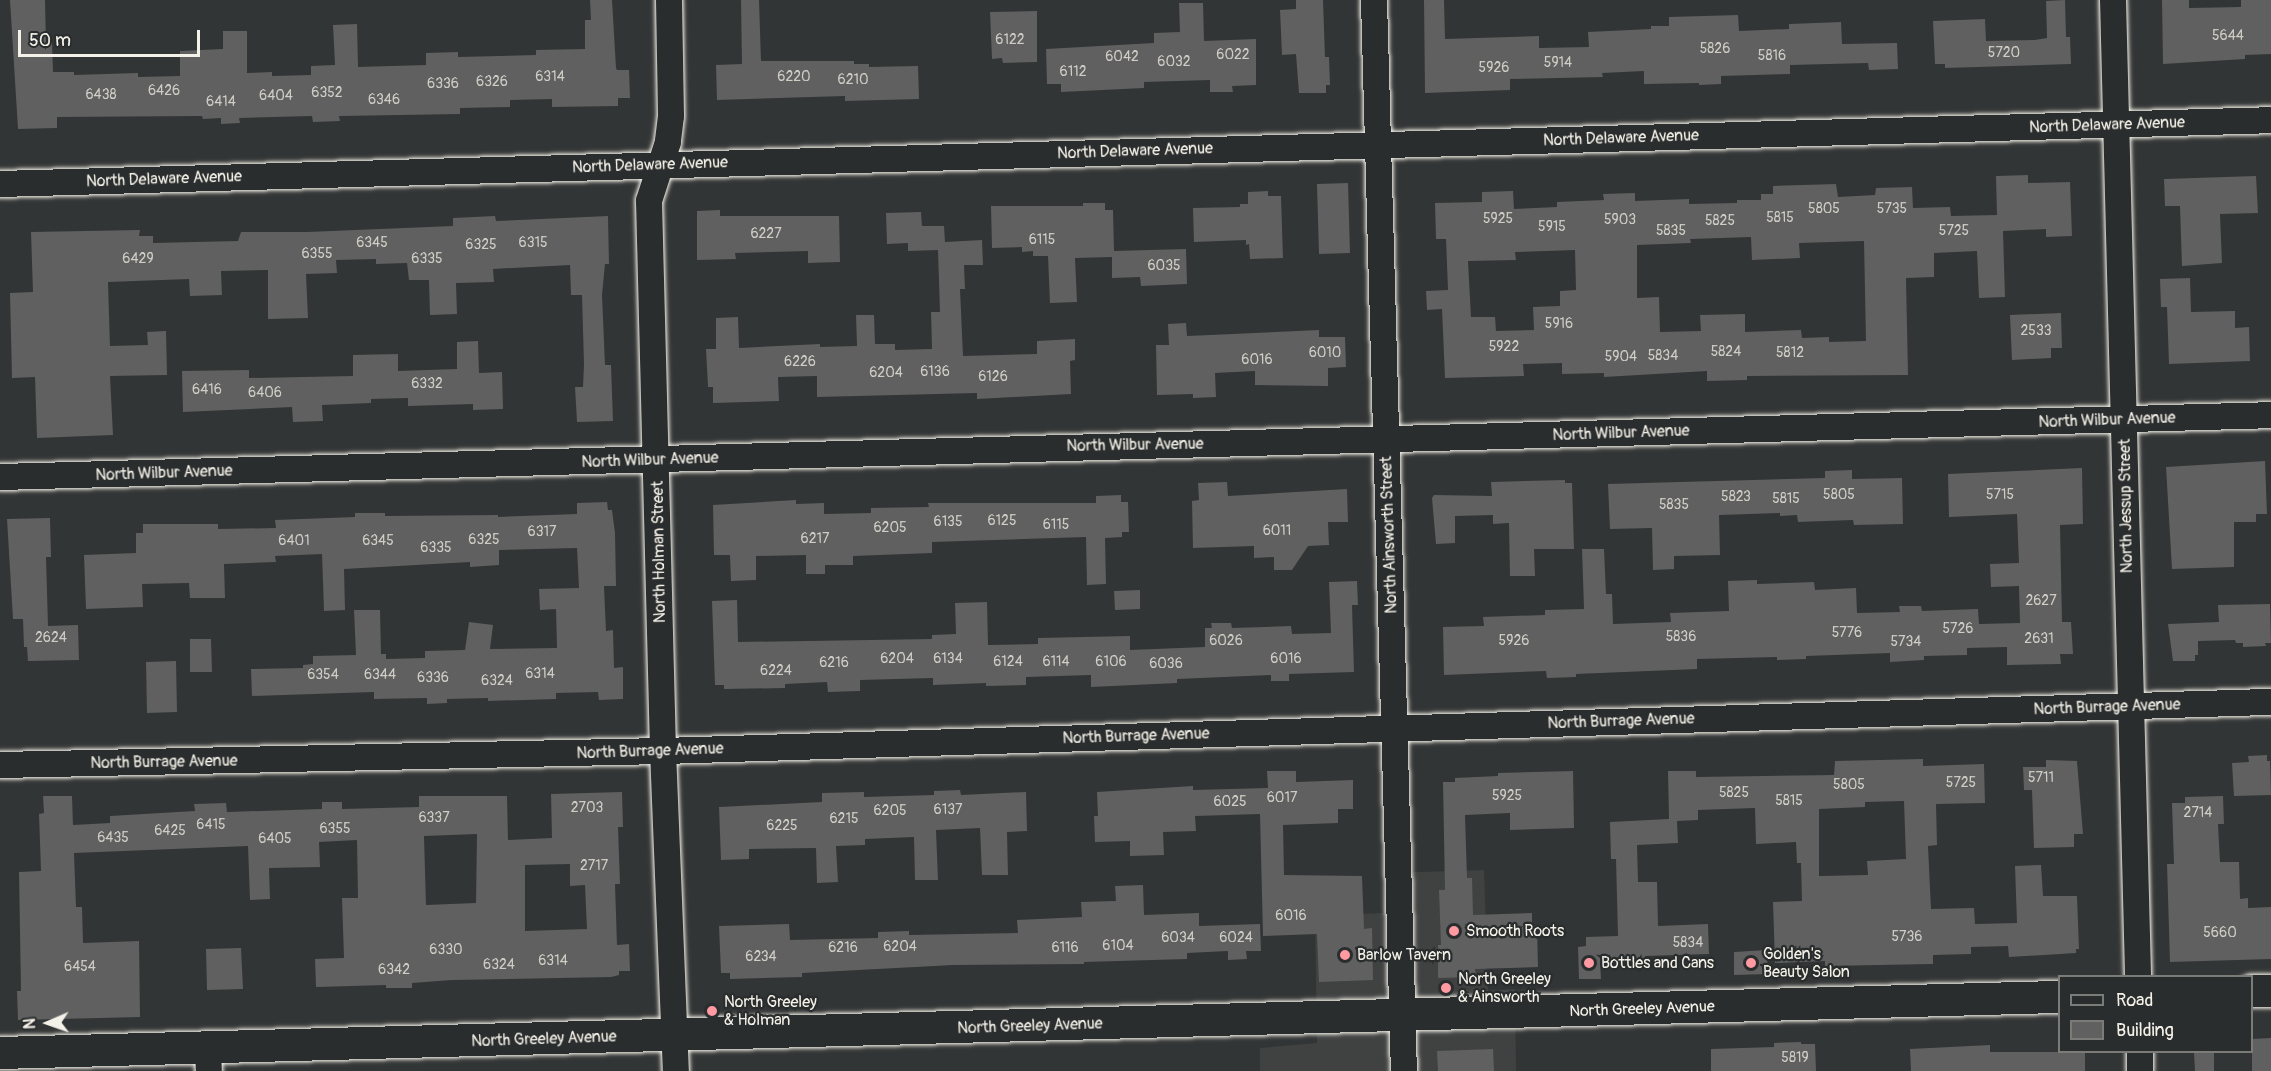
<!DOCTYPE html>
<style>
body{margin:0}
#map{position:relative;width:2271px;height:1071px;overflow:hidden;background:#323535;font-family:Pangolin,sans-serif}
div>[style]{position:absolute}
.built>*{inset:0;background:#404242}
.building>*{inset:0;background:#5f605f}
.roads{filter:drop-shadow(0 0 2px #f4f1e8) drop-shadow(0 0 2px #f4f1e8)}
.minor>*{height:26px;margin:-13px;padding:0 13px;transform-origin:13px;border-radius:13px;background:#2a2d2e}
.major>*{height:32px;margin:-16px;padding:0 16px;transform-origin:16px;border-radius:16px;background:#2a2d2e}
.dots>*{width:16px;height:16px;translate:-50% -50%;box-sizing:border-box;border:3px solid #2a2d2e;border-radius:50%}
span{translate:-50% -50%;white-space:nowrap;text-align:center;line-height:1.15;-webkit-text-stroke:4.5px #2a2d2e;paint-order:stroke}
.number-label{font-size:14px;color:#cfcdc6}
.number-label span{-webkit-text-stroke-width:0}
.street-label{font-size:16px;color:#f4f1e8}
.poi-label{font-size:16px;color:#f4f1e8}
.left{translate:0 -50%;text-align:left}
.legend{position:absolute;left:2058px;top:975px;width:195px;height:78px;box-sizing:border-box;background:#2a2d2e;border:2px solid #7b7b78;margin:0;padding:8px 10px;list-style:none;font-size:18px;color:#f4f1e8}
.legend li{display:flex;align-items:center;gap:12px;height:30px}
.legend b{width:30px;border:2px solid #7b7b78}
.north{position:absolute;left:18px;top:993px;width:60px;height:60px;-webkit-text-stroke:4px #2a2d2e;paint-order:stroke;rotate:268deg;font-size:16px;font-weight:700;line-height:24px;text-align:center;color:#f4f1e8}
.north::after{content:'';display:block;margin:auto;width:21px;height:27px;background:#f4f1e8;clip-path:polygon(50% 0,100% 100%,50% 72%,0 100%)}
.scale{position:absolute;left:18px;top:30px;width:182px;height:27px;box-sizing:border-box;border:3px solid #f4f1e8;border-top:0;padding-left:8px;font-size:18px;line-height:21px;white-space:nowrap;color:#f4f1e8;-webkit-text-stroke:4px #2a2d2e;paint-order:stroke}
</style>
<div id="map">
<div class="built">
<div style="clip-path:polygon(1484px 870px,1488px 991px,1515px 989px,1516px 1071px,1260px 1071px,1260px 1048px,1317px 1043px,1315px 916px,1384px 913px,1387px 873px)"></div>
</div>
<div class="building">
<div style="clip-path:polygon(10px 0,45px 0,46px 43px,52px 43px,53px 72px,74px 72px,74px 75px,138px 73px,138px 77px,180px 76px,180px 51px,223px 49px,223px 31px,247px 31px,247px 73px,272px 72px,272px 76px,311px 75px,311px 66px,335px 65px,333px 25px,357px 24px,358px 67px,426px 65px,426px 53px,458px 52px,458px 57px,536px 55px,536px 50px,585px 49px,585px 20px,591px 20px,590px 0,612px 0,616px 68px,617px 70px,629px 70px,630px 98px,618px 98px,618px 106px,552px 107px,552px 99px,510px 100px,510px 107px,460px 108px,460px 114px,339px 116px,340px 121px,313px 122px,312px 116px,239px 118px,240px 123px,221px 124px,221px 118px,203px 119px,202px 116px,57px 117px,57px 128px,18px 129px)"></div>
<div style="clip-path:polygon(741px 0,759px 0,761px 61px,854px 61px,854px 64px,869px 64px,869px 67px,918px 66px,919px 99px,845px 101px,845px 96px,717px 100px,716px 65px,742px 64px)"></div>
<div style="clip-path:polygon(1296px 0,1323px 0,1325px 57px,1329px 57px,1330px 85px,1326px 85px,1326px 93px,1299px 93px,1296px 54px,1282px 55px,1280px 10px,1296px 9px)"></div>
<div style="clip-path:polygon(1424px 0,1444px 0,1445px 39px,1539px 36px,1539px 48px,1589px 47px,1588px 32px,1651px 29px,1651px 26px,1669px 26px,1669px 17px,1738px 15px,1739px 31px,1789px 29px,1789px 24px,1841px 22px,1842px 44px,1897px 43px,1898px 69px,1869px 70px,1868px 63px,1790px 65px,1790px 74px,1721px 76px,1721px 84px,1699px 85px,1699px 83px,1644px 84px,1644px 71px,1602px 73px,1603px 77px,1510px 79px,1510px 90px,1425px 93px)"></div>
<div style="clip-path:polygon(2065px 0,2066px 37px,2070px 37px,2071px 64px,1945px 68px,1945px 64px,1935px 64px,1933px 21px,1985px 19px,1986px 41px,2035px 40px,2047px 38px,2046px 1px)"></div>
<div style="clip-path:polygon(2162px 0,2189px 0,2189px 8px,2241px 7px,2241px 0,2271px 0,2271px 54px,2245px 55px,2245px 59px,2163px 64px)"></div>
<div style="clip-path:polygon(1179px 3px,1203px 3px,1204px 41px,1256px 39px,1256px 85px,1232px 86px,1233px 92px,1210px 92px,1210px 80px,1144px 82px,1144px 88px,1061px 92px,1061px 84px,1047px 84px,1046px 49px,1154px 43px,1154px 33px,1180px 32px)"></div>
<div style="clip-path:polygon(1037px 11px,1037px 62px,1003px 63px,1002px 58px,992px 59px,990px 12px)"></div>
<div style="clip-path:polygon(evenodd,2028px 175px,2028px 183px,2070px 182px,2072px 236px,2046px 237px,2046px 229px,2003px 231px,2005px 297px,1979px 298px,1977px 251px,1934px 253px,1934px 277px,1906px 278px,1908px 375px,1747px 376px,1747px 380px,1707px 381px,1707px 371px,1604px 377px,1604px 373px,1562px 374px,1562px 363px,1523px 364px,1524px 376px,1445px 378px,1442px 309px,1427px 310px,1426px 291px,1448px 290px,1446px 239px,1436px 239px,1435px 203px,1482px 202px,1482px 192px,1513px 191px,1514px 209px,1557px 207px,1557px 202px,1604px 200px,1603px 194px,1635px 193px,1635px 201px,1689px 199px,1689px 204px,1737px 203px,1737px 200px,1761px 200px,1761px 194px,1773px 194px,1773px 186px,1836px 184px,1838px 197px,1875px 195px,1876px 188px,1912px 187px,1913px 208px,1950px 207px,1951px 216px,1997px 215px,1996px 176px,2028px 175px,1751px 237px,1752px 260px,1800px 258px,1799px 243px,1864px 241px,1866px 341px,1829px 342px,1829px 337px,1802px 338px,1801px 330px,1745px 332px,1745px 314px,1700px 315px,1701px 331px,1660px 332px,1659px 297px,1637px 298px,1637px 245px,1691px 243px,1690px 239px,1751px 237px,2028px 175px,1575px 250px,1576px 290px,1560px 291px,1560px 306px,1533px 307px,1534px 330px,1496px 331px,1495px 317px,1471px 317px,1468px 261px,1516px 260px,1515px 252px,1575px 250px)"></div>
<div style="clip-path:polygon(2256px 176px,2258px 213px,2220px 214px,2222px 263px,2182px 266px,2180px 206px,2165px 206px,2164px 179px)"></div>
<div style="clip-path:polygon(1348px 183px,1350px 253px,1319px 254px,1317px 184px)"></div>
<div style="clip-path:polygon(1268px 191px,1268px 196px,1281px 196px,1283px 258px,1250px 259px,1249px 244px,1246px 245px,1246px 240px,1194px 242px,1193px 208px,1240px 207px,1240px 204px,1248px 204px,1248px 192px)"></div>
<div style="clip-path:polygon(1083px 203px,1105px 203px,1105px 210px,1113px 210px,1114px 251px,1186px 249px,1187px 284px,1141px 286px,1140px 277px,1112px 278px,1112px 257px,1075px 258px,1077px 302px,1050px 303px,1048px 256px,1033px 256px,1033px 251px,1022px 252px,1022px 247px,992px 248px,991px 206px,1083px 206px)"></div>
<div style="clip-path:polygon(720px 210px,720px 216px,839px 216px,840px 262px,808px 263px,808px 251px,735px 253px,736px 259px,697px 260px,697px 211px)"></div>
<div style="clip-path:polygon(921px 212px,922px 226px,944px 226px,945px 242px,982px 240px,983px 265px,964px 265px,965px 289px,960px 289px,963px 356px,1037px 354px,1037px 341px,1075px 339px,1075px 360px,1070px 361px,1071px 394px,977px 399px,977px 393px,817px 397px,817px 376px,778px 377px,779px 401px,713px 403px,713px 387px,708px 387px,706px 349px,716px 349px,716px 318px,738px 317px,739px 348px,820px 344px,820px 347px,857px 346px,856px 315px,874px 315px,875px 344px,895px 344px,895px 350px,932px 349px,931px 312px,940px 312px,938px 250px,908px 251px,908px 243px,887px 244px,886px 213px)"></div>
<div style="clip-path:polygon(495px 216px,496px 221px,608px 216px,609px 264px,605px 264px,602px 295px,605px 365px,611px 365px,613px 421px,577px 422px,575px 387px,583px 387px,584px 365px,582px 295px,571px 295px,570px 265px,493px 269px,494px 282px,456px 283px,457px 314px,430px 315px,429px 280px,409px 280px,407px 263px,376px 264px,376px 259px,336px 260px,337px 273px,306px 274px,308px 318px,268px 319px,268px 270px,221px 271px,222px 295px,190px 296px,189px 279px,108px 282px,110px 346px,148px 345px,147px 332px,166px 331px,167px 375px,110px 376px,113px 435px,37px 438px,35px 377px,12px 378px,10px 293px,33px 292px,31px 232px,140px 230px,139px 236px,153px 236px,153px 243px,238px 241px,241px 232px,307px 232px,453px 226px,453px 218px)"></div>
<div style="clip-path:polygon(2190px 278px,2191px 312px,2235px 311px,2235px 328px,2249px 327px,2250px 361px,2169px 364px,2167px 307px,2161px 307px,2160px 279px)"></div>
<div style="clip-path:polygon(2061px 313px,2062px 348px,2051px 348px,2051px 358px,2012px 360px,2010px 315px)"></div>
<div style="clip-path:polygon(1186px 323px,1187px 336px,1319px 330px,1319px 337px,1345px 337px,1346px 367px,1328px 368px,1328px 386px,1255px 385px,1255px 371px,1215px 373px,1216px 397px,1193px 398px,1193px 394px,1157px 395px,1156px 345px,1169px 345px,1168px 324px)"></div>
<div style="clip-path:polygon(478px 341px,479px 373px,502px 372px,503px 409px,473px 410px,473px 404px,408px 406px,408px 398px,371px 399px,371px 403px,322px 405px,323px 421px,293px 422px,292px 407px,183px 412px,182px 371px,249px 370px,249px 378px,353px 376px,353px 355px,398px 354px,398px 371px,457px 369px,457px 342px)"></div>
<div style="clip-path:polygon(2265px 461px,2267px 514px,2256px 514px,2256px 522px,2234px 522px,2234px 567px,2172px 569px,2166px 467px)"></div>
<div style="clip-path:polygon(2082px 468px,2083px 524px,2060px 525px,2062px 622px,2071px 622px,2073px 654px,2060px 654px,2061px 664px,2007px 665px,2007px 647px,1967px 648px,1967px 655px,1924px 656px,1924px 660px,1890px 662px,1890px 653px,1806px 656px,1806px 659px,1777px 660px,1777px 657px,1697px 659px,1697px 669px,1576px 674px,1576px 677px,1547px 678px,1546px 671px,1444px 675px,1443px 627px,1484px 626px,1483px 617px,1545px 615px,1545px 610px,1584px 609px,1582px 549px,1604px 549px,1606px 594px,1612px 594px,1613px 624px,1671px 622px,1670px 613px,1729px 611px,1728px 581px,1757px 580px,1757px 584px,1814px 582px,1815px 590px,1856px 588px,1857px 613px,1900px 612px,1899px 606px,1921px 606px,1922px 611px,1978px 609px,1979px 624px,2020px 623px,2019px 586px,1991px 587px,1990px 564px,2019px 563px,2017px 514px,1949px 517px,1948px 474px)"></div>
<div style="clip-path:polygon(1852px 470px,1852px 479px,1902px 478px,1903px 524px,1854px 525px,1853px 520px,1798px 522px,1797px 515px,1780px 516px,1780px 513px,1719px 515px,1720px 555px,1674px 556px,1674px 569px,1653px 570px,1652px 528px,1610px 529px,1608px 484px,1825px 478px,1825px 471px)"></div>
<div style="clip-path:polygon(1565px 480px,1565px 483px,1572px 483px,1574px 549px,1534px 549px,1535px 576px,1510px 576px,1509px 523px,1493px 524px,1493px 515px,1455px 516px,1455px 543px,1436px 544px,1432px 498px,1434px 495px,1492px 496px,1491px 482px)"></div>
<div style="clip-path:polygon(1227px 482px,1228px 496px,1347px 489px,1348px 522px,1328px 522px,1329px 545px,1308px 546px,1292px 570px,1274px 570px,1274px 557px,1254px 558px,1254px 546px,1193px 548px,1192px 501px,1199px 500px,1198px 483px)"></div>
<div style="clip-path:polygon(1121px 495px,1121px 502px,1128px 502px,1129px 532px,1122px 532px,1122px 537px,1105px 538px,1106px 584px,1087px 585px,1086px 537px,932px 542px,932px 553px,853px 556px,853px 565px,825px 565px,825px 574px,806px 574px,806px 555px,756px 556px,756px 580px,731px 581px,730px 555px,714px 555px,713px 505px,796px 500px,796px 504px,824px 503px,824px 514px,871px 513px,871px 508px,929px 507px,928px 503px,1096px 503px,1096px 496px)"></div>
<div style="clip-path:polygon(607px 502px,608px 510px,612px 510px,615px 533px,616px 586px,604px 586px,606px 631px,613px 630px,614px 668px,623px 667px,623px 699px,599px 700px,598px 692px,556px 693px,556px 699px,488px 701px,488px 698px,447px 699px,447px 703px,427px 704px,427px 698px,374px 699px,374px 692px,252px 696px,251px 669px,303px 668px,303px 665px,313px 664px,313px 656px,356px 655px,354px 610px,380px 610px,381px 654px,386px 654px,386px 659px,425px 658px,425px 651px,465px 650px,469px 622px,493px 625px,490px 649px,557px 648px,556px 609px,540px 610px,539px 589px,579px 588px,577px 548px,499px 550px,499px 565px,470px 567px,470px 562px,344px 569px,345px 610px,324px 611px,322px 554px,275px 556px,276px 562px,224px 564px,225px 598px,190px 598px,189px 583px,142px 584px,143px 607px,86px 609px,84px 555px,136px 553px,136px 533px,143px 533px,143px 524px,218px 524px,218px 529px,276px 528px,275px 520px,355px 517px,355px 513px,385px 513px,385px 516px,498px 515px,498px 517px,577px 514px,577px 503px)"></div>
<div style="clip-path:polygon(50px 518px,51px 557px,46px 557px,48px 626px,78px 625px,79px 660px,28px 661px,27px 647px,24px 647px,23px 619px,13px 619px,7px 519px)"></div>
<div style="clip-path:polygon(1357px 581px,1358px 605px,1352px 605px,1354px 672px,1289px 674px,1289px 681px,1271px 681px,1271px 675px,1177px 679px,1177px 683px,1091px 687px,1091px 675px,1026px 677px,1026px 685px,986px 686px,986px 683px,933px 685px,933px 678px,860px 680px,860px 691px,828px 692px,827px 682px,785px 684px,785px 688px,724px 689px,724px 685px,715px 685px,712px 601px,737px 600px,738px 642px,932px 639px,932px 635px,956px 634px,955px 603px,987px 602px,988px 645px,1038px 644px,1038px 638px,1130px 636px,1130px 650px,1205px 647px,1205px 628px,1212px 628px,1211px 623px,1231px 623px,1232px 628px,1291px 626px,1292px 634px,1331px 633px,1329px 582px)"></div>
<div style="clip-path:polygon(1140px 590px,1140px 609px,1115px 610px,1114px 591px)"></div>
<div style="clip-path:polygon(2270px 604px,2271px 643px,2265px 643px,2266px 646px,2243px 647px,2243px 643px,2236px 643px,2235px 640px,2198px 641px,2198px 655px,2195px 655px,2195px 661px,2173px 661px,2168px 624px,2219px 622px,2218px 605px)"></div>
<div style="clip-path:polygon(190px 639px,211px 639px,212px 672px,190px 672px)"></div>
<div style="clip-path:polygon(176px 661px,177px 712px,147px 713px,146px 662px)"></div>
<div style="clip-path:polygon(2267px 755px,2267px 761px,2270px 761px,2271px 795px,2234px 796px,2232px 763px,2249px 762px,2248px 756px)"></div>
<div style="clip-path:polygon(evenodd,1923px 759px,1923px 766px,1984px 764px,1985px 803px,1936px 804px,1937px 845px,1928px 846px,1931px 909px,1974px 908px,1975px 924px,2017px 923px,2015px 866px,2041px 865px,2043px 896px,2077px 896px,2079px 949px,2076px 949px,2076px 953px,2009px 957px,2008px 946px,1971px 947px,1971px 954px,1933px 955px,1933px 964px,1825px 966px,1825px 961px,1775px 963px,1773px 902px,1802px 901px,1801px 863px,1797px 863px,1796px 842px,1756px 844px,1755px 808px,1698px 810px,1698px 820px,1677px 821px,1678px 843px,1637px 845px,1638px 882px,1657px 882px,1658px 926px,1708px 924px,1709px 954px,1645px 956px,1645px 959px,1600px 961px,1601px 979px,1579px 979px,1578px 947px,1586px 946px,1586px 937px,1618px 936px,1616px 859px,1611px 859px,1610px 822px,1669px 819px,1668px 771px,1696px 771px,1696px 777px,1834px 775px,1835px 761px,1923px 759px,1904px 801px,1906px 859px,1867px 861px,1868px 875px,1819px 876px,1819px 809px,1865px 807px,1865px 802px,1904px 801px)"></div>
<div style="clip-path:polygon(2046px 760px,2077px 761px,2083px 834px,2074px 834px,2074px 847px,2034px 848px,2032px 790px,2024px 790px,2023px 767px,2046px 767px)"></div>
<div style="clip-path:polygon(1267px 771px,1296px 771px,1296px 782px,1353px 780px,1353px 809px,1338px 809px,1338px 823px,1283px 825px,1284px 875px,1362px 876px,1364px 929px,1372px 928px,1373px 980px,1319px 982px,1317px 934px,1263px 936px,1260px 814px,1195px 816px,1196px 831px,1163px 832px,1164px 855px,1130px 856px,1130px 841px,1095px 842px,1094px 816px,1098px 816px,1097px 792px,1193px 786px,1193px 790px,1268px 788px)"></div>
<div style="clip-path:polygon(1573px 771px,1574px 828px,1510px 830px,1510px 813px,1465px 815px,1467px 878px,1472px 878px,1473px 915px,1532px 913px,1532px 926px,1537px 926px,1538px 967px,1475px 969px,1476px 977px,1438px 978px,1438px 945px,1441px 945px,1439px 890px,1445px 890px,1443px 782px,1455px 782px,1455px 778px,1498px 776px,1498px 773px)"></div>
<div style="clip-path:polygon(960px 790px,961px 795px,1026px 792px,1027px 831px,1007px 832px,1008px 875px,982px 875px,980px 828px,936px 830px,938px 880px,915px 880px,914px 837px,865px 839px,865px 845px,836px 846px,838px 882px,817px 883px,816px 848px,749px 849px,749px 859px,721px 860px,719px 807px,822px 802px,822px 793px,864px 792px,864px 797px,934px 795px,934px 791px)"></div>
<div style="clip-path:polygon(evenodd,622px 792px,623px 827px,618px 827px,620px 884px,615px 884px,617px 945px,629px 944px,630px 971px,619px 971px,619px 975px,611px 977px,452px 980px,412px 983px,412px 988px,386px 988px,386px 985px,316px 987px,315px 959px,344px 958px,342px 898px,358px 898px,357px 840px,319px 842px,320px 867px,269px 868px,270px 899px,250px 900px,248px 846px,74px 853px,76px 907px,82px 907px,83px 943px,139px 941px,140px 1017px,18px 1020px,17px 991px,21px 991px,19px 872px,41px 871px,39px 814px,44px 813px,43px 796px,72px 796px,73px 825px,110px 823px,110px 816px,195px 811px,194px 804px,226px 803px,227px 812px,322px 809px,322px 802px,342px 802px,342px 809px,419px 807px,419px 796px,507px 796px,508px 840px,552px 838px,551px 794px,622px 792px,477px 834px,476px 903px,426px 905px,424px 836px,477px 834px,622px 792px,570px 864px,570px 886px,585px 885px,587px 929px,525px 931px,525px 865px,570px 864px)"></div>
<div style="clip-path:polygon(2223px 796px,2224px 824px,2218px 824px,2220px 862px,2239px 862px,2240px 899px,2248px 898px,2248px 908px,2271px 907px,2271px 959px,2170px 962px,2167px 864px,2174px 864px,2172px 803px,2185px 803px,2185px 797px)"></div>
<div style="clip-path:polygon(1143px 885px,1144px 915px,1199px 913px,1199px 926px,1260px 924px,1261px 951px,1246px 951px,1247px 959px,1228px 960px,1228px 951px,1187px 953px,1187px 959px,1084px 962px,1084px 964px,953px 965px,802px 973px,802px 977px,730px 979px,730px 973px,721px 973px,719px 926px,789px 924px,790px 940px,878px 938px,878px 932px,909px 931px,909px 935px,1018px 933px,1017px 920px,1082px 917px,1081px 902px,1116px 901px,1115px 886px)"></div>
<div style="clip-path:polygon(241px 948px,243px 989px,207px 990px,206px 949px)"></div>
<div style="clip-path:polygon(1767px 950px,1768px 974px,1734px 975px,1734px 952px)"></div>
<div style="clip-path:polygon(2271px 1038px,2271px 1071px,2252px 1071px,2252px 1039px)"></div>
<div style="clip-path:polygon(1801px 1042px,1801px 1044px,1815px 1044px,1816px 1071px,1711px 1071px,1711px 1049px,1774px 1047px,1774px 1043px)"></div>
<div style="clip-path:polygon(1990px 1045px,1990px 1052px,2085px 1052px,2085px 1071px,1911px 1071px,1910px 1049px)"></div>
<div style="clip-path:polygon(1493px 1049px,1494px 1071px,1438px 1071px,1437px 1051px)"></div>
<div style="clip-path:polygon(2194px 1052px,2214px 1052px,2214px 1071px,2195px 1071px)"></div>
</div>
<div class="roads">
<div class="minor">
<div style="left:669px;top:0;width:116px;rotate:89deg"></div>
<div style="left:671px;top:116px;width:26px;rotate:97deg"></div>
<div style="left:668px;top:142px;width:62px;rotate:107.9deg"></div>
<div style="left:649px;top:201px;width:550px;rotate:88.54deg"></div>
<div style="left:663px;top:751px;width:320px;rotate:87.7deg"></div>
<div style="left:1374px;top:0;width:1071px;rotate:88.4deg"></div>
<div style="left:2113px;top:0;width:976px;rotate:88.53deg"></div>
<div style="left:0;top:184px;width:2272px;rotate:-1.61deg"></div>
<div style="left:0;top:477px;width:2272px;rotate:-1.56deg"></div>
<div style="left:0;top:765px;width:663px;rotate:-1.21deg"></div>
<div style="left:663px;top:751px;width:1609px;rotate:-1.75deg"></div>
<div style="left:208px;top:1047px;width:24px;rotate:88deg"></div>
<div style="left:2140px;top:1052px;width:19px;rotate:90deg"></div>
</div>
<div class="major">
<div style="left:2252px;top:991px;width:19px"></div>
<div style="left:0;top:1053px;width:2061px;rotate:-1.56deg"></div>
</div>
</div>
<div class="dots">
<div style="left:1454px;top:931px;background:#ff9aa2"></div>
<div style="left:1345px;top:955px;background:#ff9aa2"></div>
<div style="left:1589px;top:963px;background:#ff9aa2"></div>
<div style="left:1751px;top:963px;background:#ff9aa2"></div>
<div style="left:1446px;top:988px;background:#ff9aa2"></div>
<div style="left:712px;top:1011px;background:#ff9aa2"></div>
</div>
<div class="number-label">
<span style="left:2228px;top:36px">5644</span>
<span style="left:1010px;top:40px">6122</span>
<span style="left:1715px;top:49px">5826</span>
<span style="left:2004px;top:53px">5720</span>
<span style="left:1233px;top:55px">6022</span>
<span style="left:1772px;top:56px">5816</span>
<span style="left:1122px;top:57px">6042</span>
<span style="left:1174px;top:62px">6032</span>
<span style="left:1558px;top:63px">5914</span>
<span style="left:1494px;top:68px">5926</span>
<span style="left:1073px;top:72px">6112</span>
<span style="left:550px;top:77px">6314</span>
<span style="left:794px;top:77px">6220</span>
<span style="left:853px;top:80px">6210</span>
<span style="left:492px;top:82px">6326</span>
<span style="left:443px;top:84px">6336</span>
<span style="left:164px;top:91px">6426</span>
<span style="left:327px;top:93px">6352</span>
<span style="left:101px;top:95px">6438</span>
<span style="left:276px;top:96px">6404</span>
<span style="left:384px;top:100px">6346</span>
<span style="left:221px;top:102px">6414</span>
<span style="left:1824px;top:209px">5805</span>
<span style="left:1892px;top:209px">5735</span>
<span style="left:1780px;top:218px">5815</span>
<span style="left:1498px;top:219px">5925</span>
<span style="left:1620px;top:220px">5903</span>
<span style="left:1720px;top:221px">5825</span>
<span style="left:1552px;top:227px">5915</span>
<span style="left:1671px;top:231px">5835</span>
<span style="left:1954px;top:231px">5725</span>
<span style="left:766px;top:234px">6227</span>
<span style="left:1042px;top:240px">6115</span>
<span style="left:372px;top:243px">6345</span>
<span style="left:533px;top:243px">6315</span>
<span style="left:481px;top:245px">6325</span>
<span style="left:317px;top:254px">6355</span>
<span style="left:138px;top:259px">6429</span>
<span style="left:427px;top:259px">6335</span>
<span style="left:1164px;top:266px">6035</span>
<span style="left:1559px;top:324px">5916</span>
<span style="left:2036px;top:331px">2533</span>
<span style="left:1504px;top:347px">5922</span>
<span style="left:1726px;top:352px">5824</span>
<span style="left:1325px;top:353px">6010</span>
<span style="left:1790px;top:353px">5812</span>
<span style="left:1663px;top:356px">5834</span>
<span style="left:1621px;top:357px">5904</span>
<span style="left:1257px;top:360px">6016</span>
<span style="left:800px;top:362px">6226</span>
<span style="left:935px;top:372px">6136</span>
<span style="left:886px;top:373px">6204</span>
<span style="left:993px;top:377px">6126</span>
<span style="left:427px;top:384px">6332</span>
<span style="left:207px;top:390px">6416</span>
<span style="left:265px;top:393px">6406</span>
<span style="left:1839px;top:495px">5805</span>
<span style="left:2000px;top:495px">5715</span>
<span style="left:1736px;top:497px">5823</span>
<span style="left:1786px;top:499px">5815</span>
<span style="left:1674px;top:505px">5835</span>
<span style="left:1002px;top:521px">6125</span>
<span style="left:948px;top:522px">6135</span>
<span style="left:1056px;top:525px">6115</span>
<span style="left:890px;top:528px">6205</span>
<span style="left:1277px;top:531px">6011</span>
<span style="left:542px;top:532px">6317</span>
<span style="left:815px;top:539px">6217</span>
<span style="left:484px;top:540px">6325</span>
<span style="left:294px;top:541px">6401</span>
<span style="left:378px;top:541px">6345</span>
<span style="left:436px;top:548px">6335</span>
<span style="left:2041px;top:601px">2627</span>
<span style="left:1958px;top:629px">5726</span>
<span style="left:1847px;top:633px">5776</span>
<span style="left:1681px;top:637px">5836</span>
<span style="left:51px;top:638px">2624</span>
<span style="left:2039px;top:639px">2631</span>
<span style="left:1226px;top:641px">6026</span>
<span style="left:1514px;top:641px">5926</span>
<span style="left:1906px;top:642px">5734</span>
<span style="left:897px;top:659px">6204</span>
<span style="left:948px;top:659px">6134</span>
<span style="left:1286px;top:659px">6016</span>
<span style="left:1008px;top:662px">6124</span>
<span style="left:1056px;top:662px">6114</span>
<span style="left:1111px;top:662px">6106</span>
<span style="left:834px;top:663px">6216</span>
<span style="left:1166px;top:664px">6036</span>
<span style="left:776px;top:671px">6224</span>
<span style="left:540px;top:674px">6314</span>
<span style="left:323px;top:675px">6354</span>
<span style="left:380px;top:675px">6344</span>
<span style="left:433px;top:678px">6336</span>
<span style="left:497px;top:681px">6324</span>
<span style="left:2041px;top:778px">5711</span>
<span style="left:1961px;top:783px">5725</span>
<span style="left:1849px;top:785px">5805</span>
<span style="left:1734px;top:793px">5825</span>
<span style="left:1507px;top:796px">5925</span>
<span style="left:1282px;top:798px">6017</span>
<span style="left:1789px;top:801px">5815</span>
<span style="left:1230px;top:802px">6025</span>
<span style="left:587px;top:808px">2703</span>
<span style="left:948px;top:810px">6137</span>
<span style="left:890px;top:811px">6205</span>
<span style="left:2198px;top:813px">2714</span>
<span style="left:434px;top:818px">6337</span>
<span style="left:844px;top:819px">6215</span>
<span style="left:211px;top:825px">6415</span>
<span style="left:782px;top:826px">6225</span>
<span style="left:335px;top:829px">6355</span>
<span style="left:170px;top:831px">6425</span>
<span style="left:113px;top:838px">6435</span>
<span style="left:275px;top:839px">6405</span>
<span style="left:594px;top:866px">2717</span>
<span style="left:1291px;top:916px">6016</span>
<span style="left:2220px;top:933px">5660</span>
<span style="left:1907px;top:937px">5736</span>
<span style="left:1178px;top:938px">6034</span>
<span style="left:1236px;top:938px">6024</span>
<span style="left:1688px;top:943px">5834</span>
<span style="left:1118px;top:946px">6104</span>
<span style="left:900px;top:947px">6204</span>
<span style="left:843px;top:948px">6216</span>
<span style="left:1065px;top:948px">6116</span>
<span style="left:446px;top:950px">6330</span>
<span style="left:761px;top:957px">6234</span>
<span style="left:553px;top:961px">6314</span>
<span style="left:499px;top:965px">6324</span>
<span style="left:80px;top:967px">6454</span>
<span style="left:394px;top:970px">6342</span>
<span style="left:1795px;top:1058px">5819</span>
</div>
<div class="street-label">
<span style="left:2107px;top:125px;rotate:-2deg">North Delaware Avenue</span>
<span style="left:1621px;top:138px;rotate:-2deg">North Delaware Avenue</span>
<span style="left:1135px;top:151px;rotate:-2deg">North Delaware Avenue</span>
<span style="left:650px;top:165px;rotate:-2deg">North Delaware Avenue</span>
<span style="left:164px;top:179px;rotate:-2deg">North Delaware Avenue</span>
<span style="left:2107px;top:420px;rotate:-2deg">North Wilbur Avenue</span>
<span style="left:1621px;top:433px;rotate:-2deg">North Wilbur Avenue</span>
<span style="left:1135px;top:445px;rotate:-1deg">North Wilbur Avenue</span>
<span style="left:650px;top:460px;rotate:-2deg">North Wilbur Avenue</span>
<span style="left:164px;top:473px;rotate:-2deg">North Wilbur Avenue</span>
<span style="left:2126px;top:506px;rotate:-91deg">North Jessup Street</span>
<span style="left:1389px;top:535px;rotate:-92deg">North Ainsworth Street</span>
<span style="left:659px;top:552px;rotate:-91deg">North Holman Street</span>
<span style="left:2107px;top:707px;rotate:-2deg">North Burrage Avenue</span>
<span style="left:1621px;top:721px;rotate:-2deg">North Burrage Avenue</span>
<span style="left:1136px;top:736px;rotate:-2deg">North Burrage Avenue</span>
<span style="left:650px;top:751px;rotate:-2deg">North Burrage Avenue</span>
<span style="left:164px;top:762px;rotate:-1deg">North Burrage Avenue</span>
<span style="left:1642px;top:1009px;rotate:-2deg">North Greeley Avenue</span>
<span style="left:1030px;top:1026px;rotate:-2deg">North Greeley Avenue</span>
<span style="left:544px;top:1039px;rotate:-2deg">North Greeley Avenue</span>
</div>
<div class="poi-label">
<span class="left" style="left:1466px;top:931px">Smooth Roots</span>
<span class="left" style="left:1763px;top:963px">Golden's<br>Beauty Salon</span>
<span class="left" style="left:1357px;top:955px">Barlow Tavern</span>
<span class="left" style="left:1601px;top:963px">Bottles and Cans</span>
<span class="left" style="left:1458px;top:988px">North Greeley<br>&amp; Ainsworth</span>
<span class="left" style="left:724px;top:1011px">North Greeley<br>&amp; Holman</span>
</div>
<ul class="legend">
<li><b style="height:8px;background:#2a2d2e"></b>Road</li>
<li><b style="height:16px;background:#5f605f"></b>Building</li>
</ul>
<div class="north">N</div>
<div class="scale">50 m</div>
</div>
